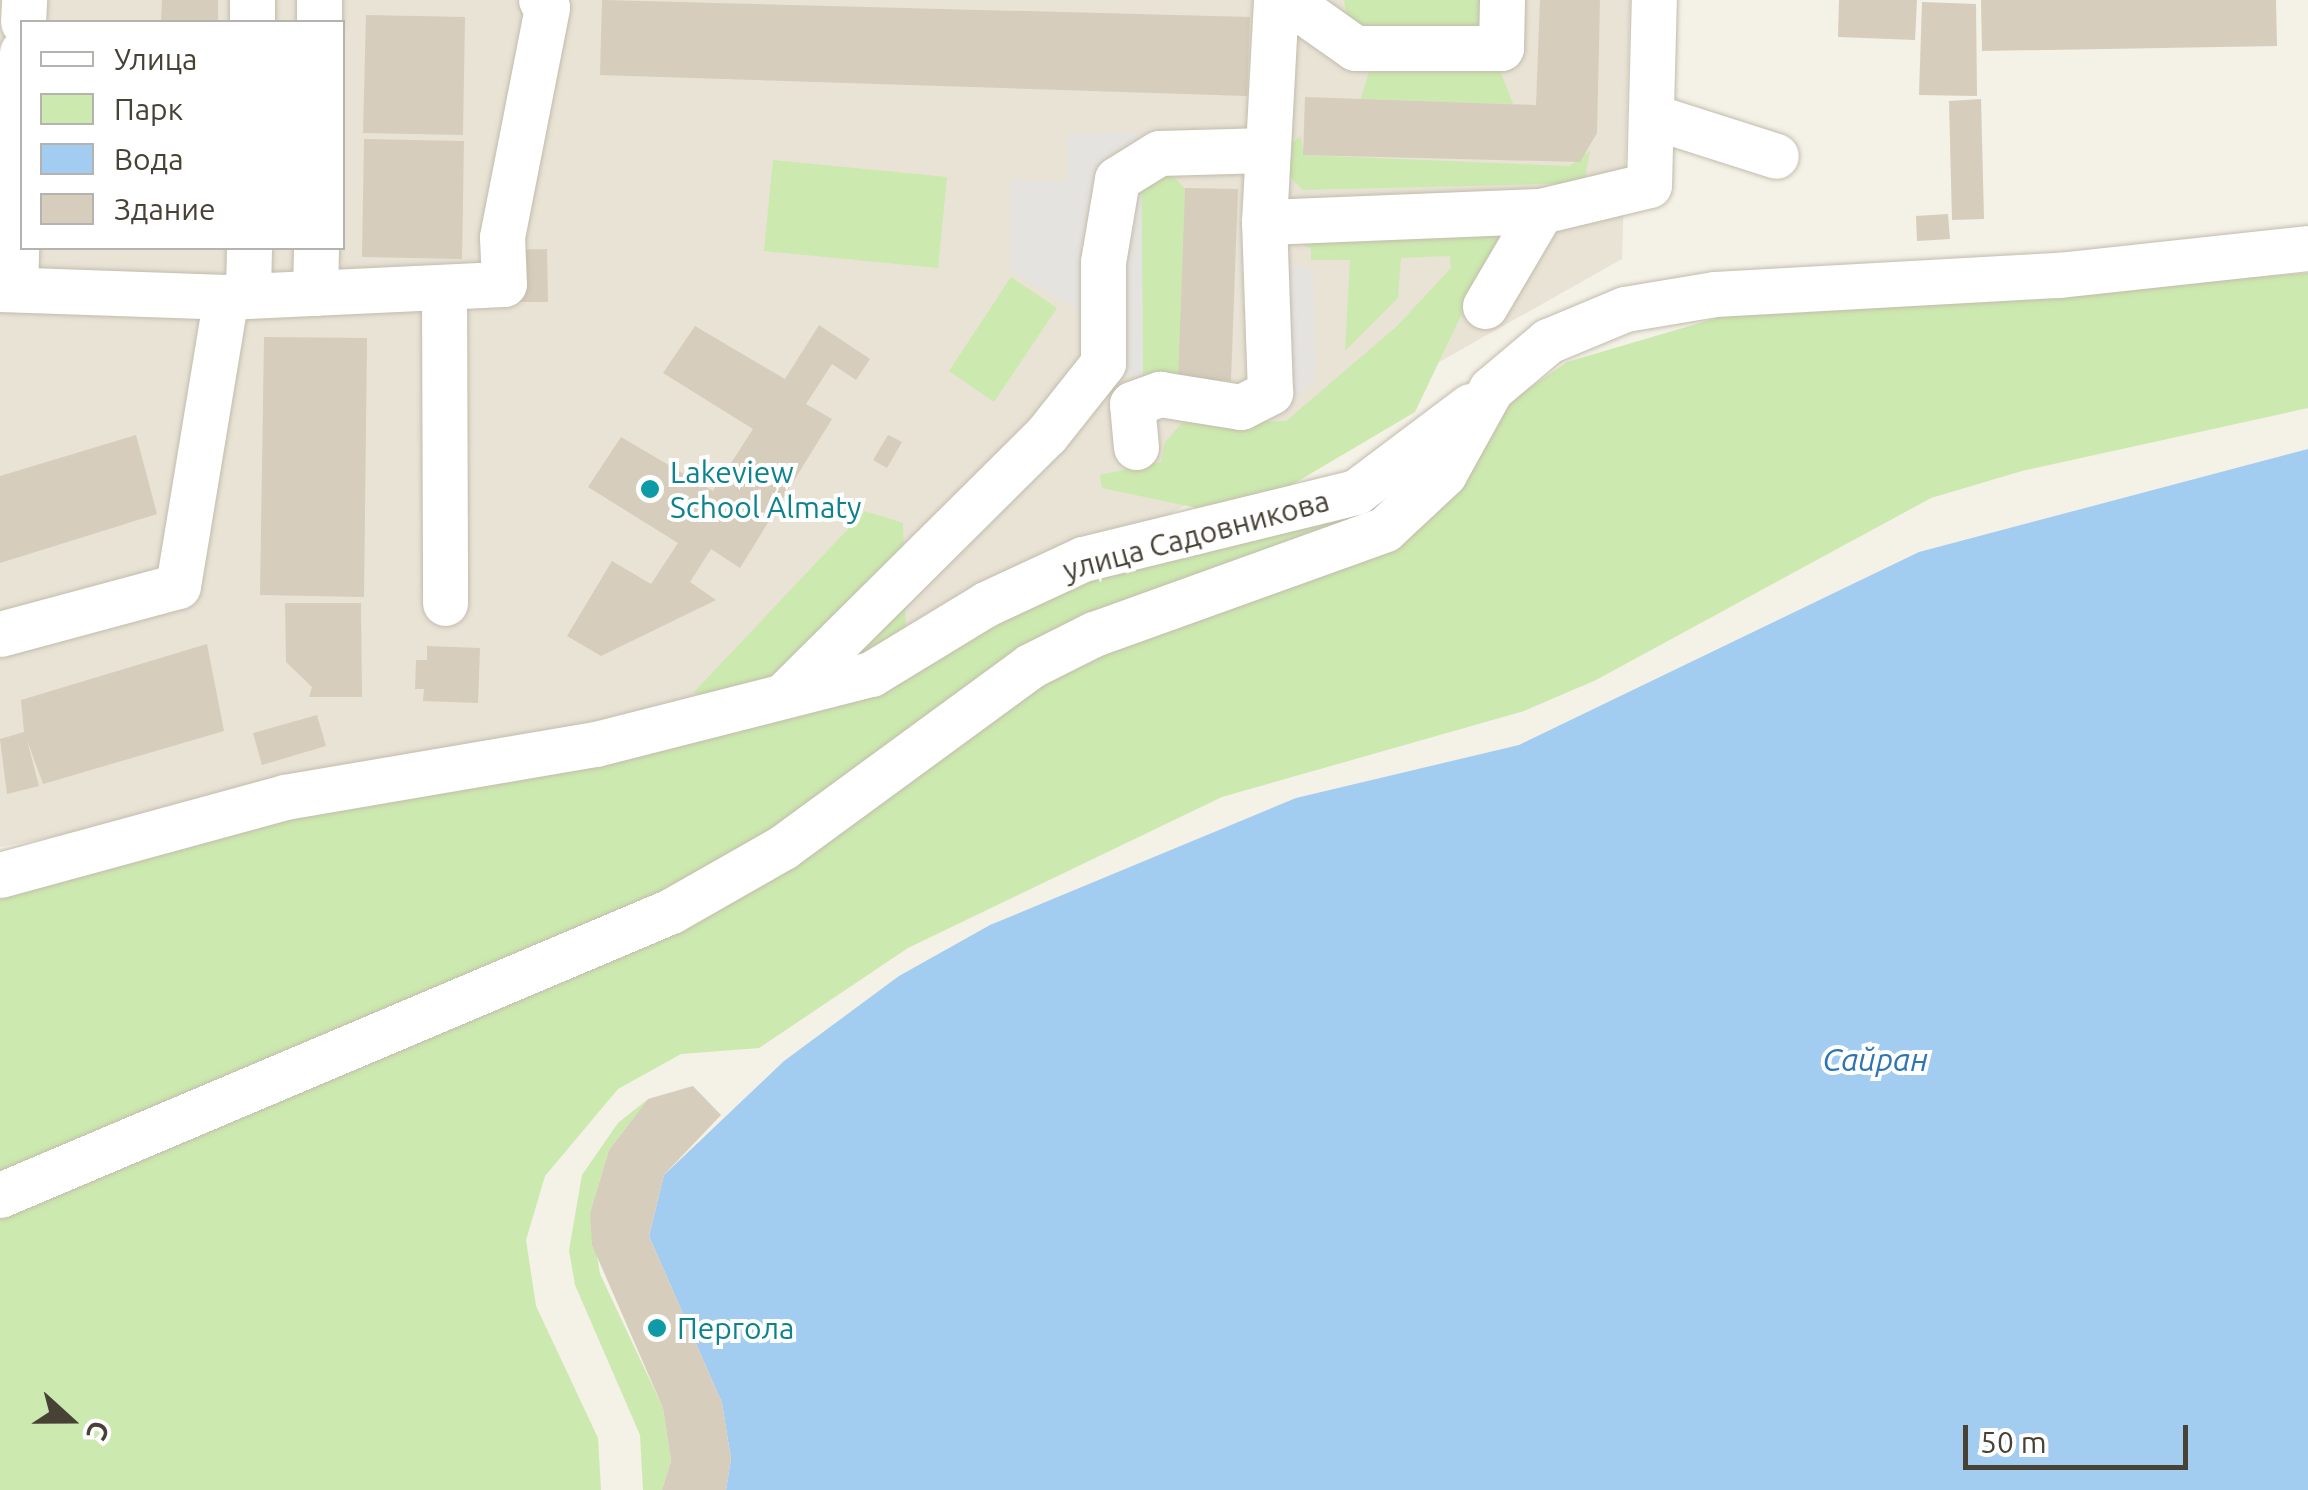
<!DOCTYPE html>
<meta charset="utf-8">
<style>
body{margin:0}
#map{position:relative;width:2308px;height:1490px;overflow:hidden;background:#f4f1e7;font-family:Ubuntu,sans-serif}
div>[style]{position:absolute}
.residential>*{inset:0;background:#e8e3d5}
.green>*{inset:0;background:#cce9af}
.parking>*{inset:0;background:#e5e3df}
.water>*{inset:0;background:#a2cdf1}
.building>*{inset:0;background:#d6cdbc}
.roads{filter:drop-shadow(0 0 2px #c2bcac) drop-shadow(0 0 2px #c2bcac)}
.minor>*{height:45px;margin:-22.5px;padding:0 22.5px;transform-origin:22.5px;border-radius:22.5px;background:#fff}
.dots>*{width:28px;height:28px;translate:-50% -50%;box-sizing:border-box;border:5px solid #fff;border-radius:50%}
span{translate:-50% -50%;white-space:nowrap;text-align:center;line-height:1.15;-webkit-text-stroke:8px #fff;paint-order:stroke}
.culture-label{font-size:30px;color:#0d838f}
.left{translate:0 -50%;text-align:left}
.street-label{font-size:30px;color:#474136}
.water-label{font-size:32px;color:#2d75b5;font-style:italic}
.legend{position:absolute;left:20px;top:20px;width:325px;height:230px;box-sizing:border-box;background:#fff;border:2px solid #b5b3af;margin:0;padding:12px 18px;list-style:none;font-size:30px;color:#474136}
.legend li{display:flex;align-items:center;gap:20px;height:50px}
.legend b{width:50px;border:2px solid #b5b3af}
.north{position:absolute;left:20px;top:1370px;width:100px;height:100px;-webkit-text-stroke:8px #fff;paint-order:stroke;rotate:111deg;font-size:28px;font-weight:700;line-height:40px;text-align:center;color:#474136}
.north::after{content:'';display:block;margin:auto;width:35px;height:45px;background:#474136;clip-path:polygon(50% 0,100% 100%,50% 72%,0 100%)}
.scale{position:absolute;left:1963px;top:1425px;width:225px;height:45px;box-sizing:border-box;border:5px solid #474136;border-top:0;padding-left:12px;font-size:30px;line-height:35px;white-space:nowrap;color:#474136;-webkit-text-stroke:8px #fff;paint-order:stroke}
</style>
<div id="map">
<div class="residential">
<div style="clip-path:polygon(evenodd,0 0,1630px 0,1622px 259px,877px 679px,0 847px,0 0,22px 22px,342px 22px,342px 248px,22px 248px,22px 22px)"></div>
</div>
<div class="green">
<div style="clip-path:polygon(1344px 0,1490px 0,1488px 35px,1349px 31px)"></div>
<div style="clip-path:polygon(1498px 65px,1513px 104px,1361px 99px,1369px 71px)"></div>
<div style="clip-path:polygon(1301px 136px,1304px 155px,1569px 166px,1590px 151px,1584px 183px,1303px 190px,1286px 173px,1286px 148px)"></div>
<div style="clip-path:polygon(773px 160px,947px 177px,938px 268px,764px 251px)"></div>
<div style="clip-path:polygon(1141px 173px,1170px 174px,1185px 188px,1178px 379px,1143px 377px)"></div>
<div style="clip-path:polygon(1500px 234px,1415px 412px,1288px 487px,1197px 508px,1102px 488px,1100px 475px,1161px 462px,1165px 442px,1182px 423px,1286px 421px,1396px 327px,1451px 268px,1450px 256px,1401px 258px,1398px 298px,1345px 351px,1350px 260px,1311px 260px,1311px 248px,1289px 239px)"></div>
<div style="clip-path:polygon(2308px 273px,2308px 408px,2022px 471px,1931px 498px,1596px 680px,1524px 711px,1222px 797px,908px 948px,759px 1048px,681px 1054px,618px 1089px,545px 1176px,526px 1240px,536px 1306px,598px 1438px,601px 1490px,0 1490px,0 883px,880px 686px,1074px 581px,1350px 512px,1567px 362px,1727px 315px)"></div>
<div style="clip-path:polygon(1011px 277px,1057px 308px,994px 402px,949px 371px)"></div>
<div style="clip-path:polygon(865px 511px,903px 523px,906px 634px,880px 655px,716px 705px,694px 692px)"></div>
<div style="clip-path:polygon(648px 1099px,609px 1150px,590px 1213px,600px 1274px,663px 1408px,671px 1461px,662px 1490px,643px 1490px,640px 1435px,575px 1285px,569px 1250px,582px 1175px,618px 1123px)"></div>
</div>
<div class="parking">
<div style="clip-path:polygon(1141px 133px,1143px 377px,1110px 377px,1109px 328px,1010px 271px,1010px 181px,1068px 181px,1068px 134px)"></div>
<div style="clip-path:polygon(1265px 253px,1313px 271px,1315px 378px,1278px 417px,1269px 412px)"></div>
</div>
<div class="water">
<div style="clip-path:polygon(2308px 449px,2308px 1490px,726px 1490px,731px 1459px,722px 1403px,649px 1236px,664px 1175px,784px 1061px,899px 976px,990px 925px,1296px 798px,1519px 745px,1919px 552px)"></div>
</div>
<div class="building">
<div style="clip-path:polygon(162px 0,218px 0,218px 22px,161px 22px)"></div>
<div style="clip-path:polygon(602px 0,1250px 17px,1247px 96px,600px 75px)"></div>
<div style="clip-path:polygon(1540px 0,1600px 0,1597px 133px,1580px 162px,1303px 155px,1305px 97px,1536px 105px)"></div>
<div style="clip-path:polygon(1839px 0,1917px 0,1915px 40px,1838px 37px)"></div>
<div style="clip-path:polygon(1981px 0,2276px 0,2277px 46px,1982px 51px)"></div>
<div style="clip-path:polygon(1922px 2px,1976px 4px,1977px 96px,1919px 95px)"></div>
<div style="clip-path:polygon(366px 15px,465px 17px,463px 135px,363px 133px)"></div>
<div style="clip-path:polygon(1981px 99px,1984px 219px,1952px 220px,1949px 101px)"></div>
<div style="clip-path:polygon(364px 139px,464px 141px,462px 259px,362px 257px)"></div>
<div style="clip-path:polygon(1185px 188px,1238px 189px,1231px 381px,1178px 379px)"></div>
<div style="clip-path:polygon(1948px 214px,1950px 239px,1917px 241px,1916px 216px)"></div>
<div style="clip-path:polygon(547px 249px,548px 302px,512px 302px,511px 250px)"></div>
<div style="clip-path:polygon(819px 325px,870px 359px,856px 380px,832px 364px,806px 404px,832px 419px,740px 568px,711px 549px,690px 582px,716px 600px,601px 656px,567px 636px,612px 561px,651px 584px,678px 543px,588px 487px,621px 437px,713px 491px,753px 429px,663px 373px,695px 326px,785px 379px)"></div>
<div style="clip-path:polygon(264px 337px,367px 338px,364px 597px,260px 595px)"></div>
<div style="clip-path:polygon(136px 435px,157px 514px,0 563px,0 476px)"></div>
<div style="clip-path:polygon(888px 435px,902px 442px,887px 468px,873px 460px)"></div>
<div style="clip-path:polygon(285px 603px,361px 603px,362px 697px,309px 697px,312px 687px,286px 662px)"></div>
<div style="clip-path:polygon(207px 644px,224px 731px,43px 784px,27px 740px,39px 786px,7px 794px,0 739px,24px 732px,21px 700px)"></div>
<div style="clip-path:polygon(427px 646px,480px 648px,478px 703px,423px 701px,424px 689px,415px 689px,416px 660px,427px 660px)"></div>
<div style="clip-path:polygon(317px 715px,326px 746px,262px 765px,253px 733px)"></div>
<div style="clip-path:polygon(693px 1086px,721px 1115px,664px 1175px,649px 1236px,722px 1403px,731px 1459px,726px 1490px,662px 1490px,671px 1461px,663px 1408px,592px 1245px,590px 1213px,609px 1150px,648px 1099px)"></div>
</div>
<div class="roads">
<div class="minor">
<div style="left:1287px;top:0;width:83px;rotate:35.2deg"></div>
<div style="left:1355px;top:48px;width:146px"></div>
<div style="left:1501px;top:48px;width:48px;rotate:-88.8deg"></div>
<div style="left:23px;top:22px;width:22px;rotate:-87deg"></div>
<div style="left:252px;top:22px;width:22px;rotate:-90deg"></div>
<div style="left:319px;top:22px;width:22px;rotate:-90deg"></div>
<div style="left:1651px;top:116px;width:131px;rotate:17.7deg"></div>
<div style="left:1264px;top:222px;width:277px;rotate:-2.3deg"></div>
<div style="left:444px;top:287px;width:316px;rotate:89.8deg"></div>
<div style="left:0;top:289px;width:226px;rotate:2deg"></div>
<div style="left:226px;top:297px;width:278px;rotate:-2.7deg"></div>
<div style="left:504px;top:284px;width:47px;rotate:-92.4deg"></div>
<div style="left:502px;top:237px;width:234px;rotate:-78.9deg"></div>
<div style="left:547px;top:7px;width:9px;rotate:-131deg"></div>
<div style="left:15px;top:289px;width:237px;rotate:-88.3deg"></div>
<div style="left:248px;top:292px;width:44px;rotate:-88.7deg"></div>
<div style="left:315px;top:293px;width:45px;rotate:-88.7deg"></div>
<div style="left:1485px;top:306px;width:110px;rotate:-59.5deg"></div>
<div style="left:1541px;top:211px;width:111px;rotate:-13.5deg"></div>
<div style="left:1649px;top:185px;width:185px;rotate:-88.5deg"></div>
<div style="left:1136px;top:447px;width:43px;rotate:-95.3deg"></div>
<div style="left:1132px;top:404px;width:30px;rotate:-20deg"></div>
<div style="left:1160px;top:394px;width:82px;rotate:9.1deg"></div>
<div style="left:1241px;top:407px;width:33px;rotate:-27deg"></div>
<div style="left:1270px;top:392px;width:170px;rotate:-92deg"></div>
<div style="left:1264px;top:222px;width:222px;rotate:-86.9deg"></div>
<div style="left:0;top:634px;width:184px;rotate:-15.1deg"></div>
<div style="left:178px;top:586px;width:293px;rotate:-80.6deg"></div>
<div style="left:788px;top:691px;width:363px;rotate:-44.8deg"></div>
<div style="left:1046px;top:435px;width:92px;rotate:-51.6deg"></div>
<div style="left:1103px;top:363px;width:101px;rotate:-90deg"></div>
<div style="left:1103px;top:262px;width:84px;rotate:-80.4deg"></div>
<div style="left:1117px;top:179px;width:49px;rotate:-31.8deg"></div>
<div style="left:1159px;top:153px;width:108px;rotate:-1.6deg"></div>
<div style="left:0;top:875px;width:295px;rotate:-15.3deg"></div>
<div style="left:285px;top:797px;width:315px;rotate:-9.7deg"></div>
<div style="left:596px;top:744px;width:284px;rotate:-14.3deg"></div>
<div style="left:871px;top:674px;width:135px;rotate:-31.3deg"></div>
<div style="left:986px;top:604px;width:107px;rotate:-24.9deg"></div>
<div style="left:1083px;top:559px;width:281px;rotate:-13.8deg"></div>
<div style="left:1356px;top:492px;width:143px;rotate:-37deg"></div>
<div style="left:0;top:1195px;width:729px;rotate:-22.94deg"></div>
<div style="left:671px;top:911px;width:129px;rotate:-29.7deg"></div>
<div style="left:783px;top:847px;width:306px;rotate:-36.2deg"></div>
<div style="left:1030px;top:666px;width:72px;rotate:-26.6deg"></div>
<div style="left:1094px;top:634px;width:309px;rotate:-19.8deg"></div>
<div style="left:1385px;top:529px;width:81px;rotate:-43deg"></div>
<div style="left:1444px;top:474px;width:97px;rotate:-61.1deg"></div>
<div style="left:1491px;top:389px;width:75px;rotate:-40.1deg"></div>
<div style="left:1548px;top:341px;width:83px;rotate:-22.6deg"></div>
<div style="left:1625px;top:309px;width:91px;rotate:-9.5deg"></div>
<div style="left:1715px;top:294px;width:345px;rotate:-3.2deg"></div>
<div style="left:2059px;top:275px;width:250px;rotate:-6.2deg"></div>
</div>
</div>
<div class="dots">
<div style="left:650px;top:489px;background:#0f9aa8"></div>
<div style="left:657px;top:1328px;background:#0f9aa8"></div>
</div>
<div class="culture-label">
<span class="left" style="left:670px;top:489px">Lakeview<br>School Almaty</span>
<span class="left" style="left:677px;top:1328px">Пергола</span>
</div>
<div class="street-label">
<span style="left:1196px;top:535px;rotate:-15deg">улица Садовникова</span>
</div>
<div class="water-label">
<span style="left:1875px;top:1059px">Сайран</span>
</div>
<ul class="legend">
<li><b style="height:12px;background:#fff"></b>Улица</li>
<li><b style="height:28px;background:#cce9af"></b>Парк</li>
<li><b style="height:28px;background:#a2cdf1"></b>Вода</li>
<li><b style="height:28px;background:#d6cdbc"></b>Здание</li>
</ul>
<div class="north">С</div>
<div class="scale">50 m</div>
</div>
